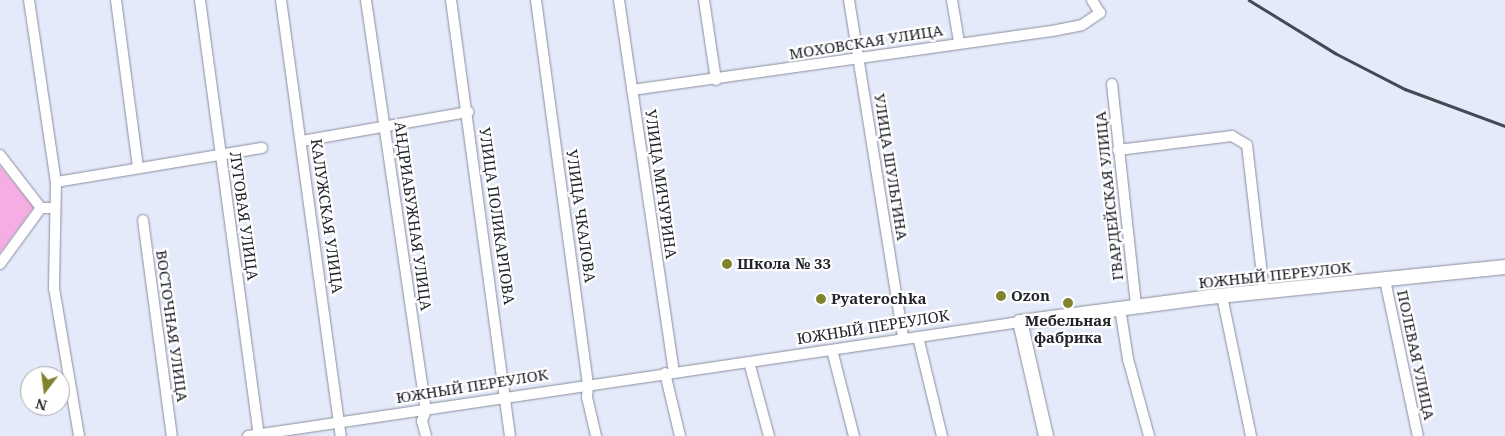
<!DOCTYPE html>
<meta charset="utf-8">
<style>
body{margin:0}
#map{position:relative;width:1505px;height:436px;overflow:hidden;background:#e5eafa;font-family:"Noto Serif",serif}
div>[style]{position:absolute}
.green>*{inset:0;background:#f6ade2}
.roads{filter:drop-shadow(0 0 1px #898d9c) drop-shadow(0 0 1px #898d9c)}
.minor>*{height:10px;margin:-5px;padding:0 5px;transform-origin:5px;border-radius:5px;background:#fff}
.major>*{height:14px;margin:-7px;padding:0 7px;transform-origin:7px;border-radius:7px;background:#fff}
.rail>*{height:2.5px;margin:-1.25px;padding:0 1.25px;transform-origin:1.25px;border-radius:1.25px;background:#464951}
.dots>*{width:14px;height:14px;translate:-50% -50%;box-sizing:border-box;border:2px solid #fff;border-radius:50%}
span{translate:-50% -50%;white-space:nowrap;text-align:center;line-height:1.15;-webkit-text-stroke:4.5px #fff;paint-order:stroke}
.street-label{font-size:15px;color:#22242a}
.poi-label{font-size:15px;color:#22242a;font-weight:700}
.left{translate:0 -50%;text-align:left}
.north{position:absolute;left:20px;top:366px;width:50px;height:50px;box-sizing:border-box;background:#fff;border:1px solid #a7a7aa;border-radius:50%;rotate:195deg;font-size:14px;font-weight:700;line-height:20px;text-align:center;color:#22242a}
.north::after{content:'';display:block;margin:auto;width:18px;height:22px;background:#82822c;clip-path:polygon(50% 0,100% 100%,50% 72%,0 100%)}
</style>
<div id="map">
<div class="green">
<div style="clip-path:polygon(0 166px,34px 207px,0 253px)"></div>
</div>
<div class="roads">
<div class="minor">
<div style="left:29px;top:0;width:184px;rotate:81.6deg"></div>
<div style="left:56px;top:182px;width:106px;rotate:91.1deg"></div>
<div style="left:54px;top:288px;width:150px;rotate:80.4deg"></div>
<div style="left:116px;top:0;width:167px;rotate:82.5deg"></div>
<div style="left:200px;top:0;width:440px;rotate:82.3deg"></div>
<div style="left:281px;top:0;width:440px;rotate:82.2deg"></div>
<div style="left:366px;top:0;width:414px;rotate:81.7deg"></div>
<div style="left:426px;top:410px;width:12px;rotate:110deg"></div>
<div style="left:422px;top:421px;width:16px;rotate:75deg"></div>
<div style="left:451px;top:0;width:440px;rotate:82.3deg"></div>
<div style="left:536px;top:0;width:388px;rotate:82.3deg"></div>
<div style="left:588px;top:384px;width:13px;rotate:94deg"></div>
<div style="left:587px;top:397px;width:40px;rotate:77deg"></div>
<div style="left:619px;top:0;width:376px;rotate:81.6deg"></div>
<div style="left:704px;top:0;width:81px;rotate:81.5deg"></div>
<div style="left:849px;top:0;width:343px;rotate:80.9deg"></div>
<div style="left:952px;top:0;width:43px;rotate:80.5deg"></div>
<div style="left:1112px;top:84px;width:223px;rotate:83.8deg"></div>
<div style="left:632px;top:90px;width:429px;rotate:-8deg"></div>
<div style="left:1057px;top:30px;width:25px;rotate:-11deg"></div>
<div style="left:1082px;top:25px;width:22px;rotate:-34deg"></div>
<div style="left:1100px;top:13px;width:15px;rotate:-122deg"></div>
<div style="left:302px;top:141px;width:169px;rotate:-9.9deg"></div>
<div style="left:1118px;top:150px;width:115px;rotate:-7deg"></div>
<div style="left:1232px;top:136px;width:17px;rotate:31deg"></div>
<div style="left:1247px;top:145px;width:148px;rotate:83.4deg"></div>
<div style="left:0;top:155px;width:67px;rotate:52.3deg"></div>
<div style="left:41px;top:208px;width:13px"></div>
<div style="left:56px;top:182px;width:209px;rotate:-9.4deg"></div>
<div style="left:143px;top:220px;width:218px;rotate:82.4deg"></div>
<div style="left:0;top:264px;width:69px;rotate:-53.8deg"></div>
<div style="left:1385px;top:280px;width:159px;rotate:78.1deg"></div>
<div style="left:1222px;top:296px;width:143px;rotate:78.3deg"></div>
<div style="left:1120px;top:308px;width:52px;rotate:81.1deg"></div>
<div style="left:1128px;top:359px;width:80px;rotate:74.7deg"></div>
<div style="left:918px;top:337px;width:102px;rotate:76.4deg"></div>
<div style="left:832px;top:350px;width:89px;rotate:75.7deg"></div>
<div style="left:749px;top:362px;width:77px;rotate:74.9deg"></div>
<div style="left:665px;top:373px;width:65px;rotate:76.6deg"></div>
<div style="left:248px;top:436px;width:780px;rotate:-8.4deg"></div>
</div>
<div class="major">
<div style="left:1046px;top:436px;width:117px;rotate:-102.8deg"></div>
<div style="left:1020px;top:322px;width:191px;rotate:-7.5deg"></div>
<div style="left:1209px;top:297px;width:298px;rotate:-5.8deg"></div>
</div>
</div>
<div class="rail">
<div style="left:1249px;top:0;width:101px;rotate:31.6deg"></div>
<div style="left:1335px;top:53px;width:79px;rotate:27.2deg"></div>
<div style="left:1405px;top:89px;width:107px;rotate:20.3deg"></div>
</div>
<div class="dots">
<div style="left:727px;top:264px;background:#82822c"></div>
<div style="left:1001px;top:296px;background:#82822c"></div>
<div style="left:821px;top:299px;background:#82822c"></div>
<div style="left:1068px;top:303px;background:#82822c"></div>
</div>
<div class="street-label">
<span style="left:866px;top:42px;rotate:-9deg">МОХОВСКАЯ УЛИЦА</span>
<span style="left:891px;top:167px;rotate:81deg">УЛИЦА ШУЛЬГИНА</span>
<span style="left:661px;top:184px;rotate:82deg">УЛИЦА МИЧУРИНА</span>
<span style="left:1109px;top:196px;rotate:-96deg">ГВАРДЕЙСКАЯ УЛИЦА</span>
<span style="left:244px;top:216px;rotate:82deg">ЛУГОВАЯ УЛИЦА</span>
<span style="left:327px;top:216px;rotate:82deg">КАЛУЖСКАЯ УЛИЦА</span>
<span style="left:413px;top:216px;rotate:82deg">АНДРИАБУЖНАЯ УЛИЦА</span>
<span style="left:497px;top:216px;rotate:82deg">УЛИЦА ПОЛИКАРПОВА</span>
<span style="left:581px;top:216px;rotate:82deg">УЛИЦА ЧКАЛОВА</span>
<span style="left:1275px;top:275px;rotate:-6deg">ЮЖНЫЙ ПЕРЕУЛОК</span>
<span style="left:172px;top:326px;rotate:82deg">ВОСТОЧНАЯ УЛИЦА</span>
<span style="left:873px;top:327px;rotate:-9deg">ЮЖНЫЙ ПЕРЕУЛОК</span>
<span style="left:1416px;top:355px;rotate:78deg">ПОЛЕВАЯ УЛИЦА</span>
<span style="left:472px;top:386px;rotate:-9deg">ЮЖНЫЙ ПЕРЕУЛОК</span>
</div>
<div class="poi-label">
<span class="left" style="left:737px;top:264px">Школа № 33</span>
<span class="left" style="left:1011px;top:296px">Ozon</span>
<span class="left" style="left:831px;top:299px">Pyaterochka</span>
<span style="left:1068px;top:329px">Мебельная<br>фабрика</span>
</div>
<div class="north">N</div>
</div>
